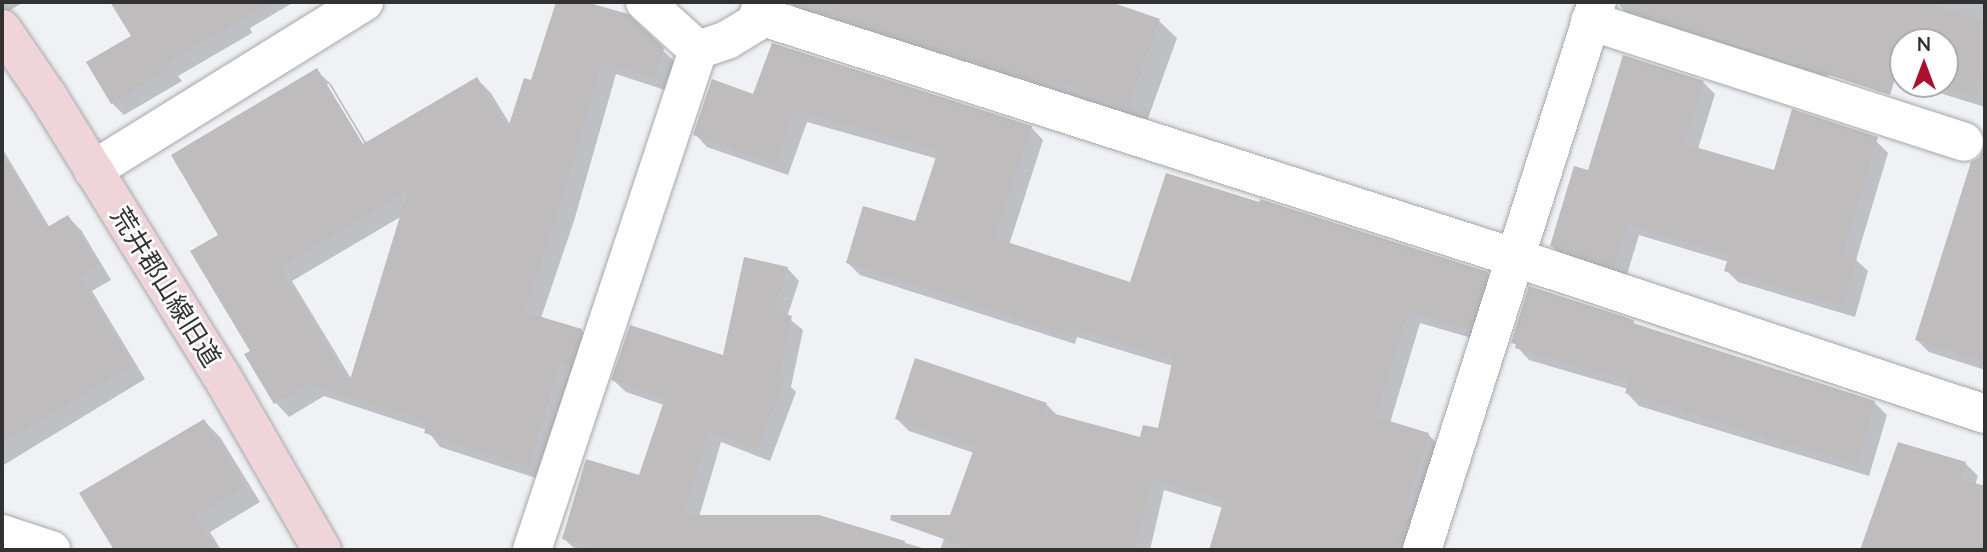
<!DOCTYPE html>
<meta charset="utf-8">
<style>
body{margin:0}
#map{position:relative;width:1987px;height:552px;overflow:hidden;background:#eff1f4;font-family:Mulish,"Noto Sans JP",sans-serif}
div>[style]{position:absolute}
.shadow>*{inset:0;background:#0003}
.building>*{inset:0;background:#bfbcbe}
.roads{filter:drop-shadow(0 0 2px #a6a8aa) drop-shadow(0 0 2px #a6a8aa)}
.street>*{height:38px;margin:-19px;padding:0 19px;transform-origin:19px;border-radius:19px;background:#fff}
.secondary>*{height:38px;margin:-19px;padding:0 19px;transform-origin:19px;border-radius:19px;background:#efd4da}
span{translate:-50% -50%;white-space:nowrap;text-align:center;line-height:1.15;-webkit-text-stroke:5px #fff;paint-order:stroke}
.street-label{font-size:26px;color:#323233}
.frame{position:absolute;inset:0;border:4px solid #323233;pointer-events:none}
.north{position:absolute;left:1889px;top:28px;width:70px;height:70px;box-sizing:border-box;background:#fff;border:2px solid #adadad;border-radius:50%;rotate:0deg;font-size:19px;font-weight:700;line-height:28px;text-align:center;color:#323233}
.north::after{content:'';display:block;margin:auto;width:24px;height:32px;background:#a9112f;clip-path:polygon(50% 0,100% 100%,50% 72%,0 100%)}
</style>
<div id="map">
<div class="shadow">
<div style="clip-path:polygon(2px 2px,24px 2px,2px 15px)"></div>
<div style="clip-path:polygon(112px 2px,294px 2px,250px 28px,252px 33px,178px 76px,182px 81px,124px 115px,112px 103px,133px 37px)"></div>
<div style="clip-path:polygon(evenodd,558px 2px,580px 2px,627px 16px,677px 64px,668px 91px,616px 74px,574px 221px,541px 318px,581px 330px,595px 344px,542px 480px,440px 447px,427px 430px,324px 396px,289px 417px,276px 403px,246px 355px,252px 351px,220px 235px,317px 71px,331px 84px,367px 144px,477px 79px,491px 93px,511px 126px,533px 83px,558px 2px,325px 84px,329px 84px,369px 151px,366px 153px,325px 84px,558px 2px,402px 216px,352px 380px,292px 281px,402px 216px)"></div>
<div style="clip-path:polygon(789px 2px,1106px 2px,1159px 21px,1177px 38px,1146px 124px,806px 18px)"></div>
<div style="clip-path:polygon(1620px 2px,1985px 2px,1985px 107px,1933px 91px,1926px 84px,1945px 84px,1945px 42px,1903px 42px,1903px 69px,1836px 49px,1828px 77px,1632px 19px,1620px 6px)"></div>
<div style="clip-path:polygon(1704px 83px,1715px 94px,1698px 149px,1776px 172px,1876px 141px,1888px 153px,1856px 260px,1868px 271px,1855px 317px,1738px 282px,1726px 270px,1729px 262px,1639px 235px,1626px 278px,1564px 258px,1552px 246px,1589px 172px)"></div>
<div style="clip-path:polygon(755px 96px,1031px 127px,1043px 140px,1009px 245px,1132px 284px,1487px 273px,1499px 286px,1482px 341px,1420px 323px,1390px 423px,1428px 434px,1440px 447px,1415px 550px,1211px 550px,1223px 508px,1164px 490px,1150px 550px,940px 550px,974px 453px,909px 431px,897px 419px,1046px 404px,1058px 416px,1141px 439px,1159px 430px,1173px 366px,1077px 337px,1075px 344px,860px 275px,848px 263px,917px 223px,938px 159px,807px 122px,788px 175px,707px 147px,695px 134px)"></div>
<div style="clip-path:polygon(2px 148px,50px 228px,68px 217px,81px 230px,111px 280px,92px 291px,145px 379px,2px 466px)"></div>
<div style="clip-path:polygon(1983px 154px,1985px 154px,1985px 370px,1929px 352px,1917px 340px,1972px 163px)"></div>
<div style="clip-path:polygon(787px 268px,799px 281px,787px 317px,803px 330px,791px 387px,796px 392px,770px 461px,721px 442px,699px 517px,819px 517px,929px 550px,576px 550px,564px 539px,641px 477px,664px 405px,626px 392px,613px 380px,724px 358px)"></div>
<div style="clip-path:polygon(1633px 322px,1638px 327px,1874px 402px,1887px 415px,1869px 476px,1639px 406px,1627px 393px,1628px 389px,1529px 360px,1513px 342px)"></div>
<div style="clip-path:polygon(204px 421px,220px 437px,260px 502px,210px 532px,221px 550px,116px 550px,82px 494px)"></div>
<div style="clip-path:polygon(1899px 444px,1965px 463px,1978px 476px,1975px 485px,1985px 488px,1985px 550px,1862px 550px)"></div>
</div>
<div class="building">
<div style="clip-path:polygon(110px 2px,272px 2px,167px 63px,171px 68px,111px 104px,86px 62px,131px 36px)"></div>
<div style="clip-path:polygon(evenodd,556px 2px,586px 2px,628px 14px,664px 48px,655px 78px,602px 62px,560px 206px,525px 312px,582px 329px,570px 366px,560px 363px,529px 467px,424px 433px,428px 422px,310px 384px,274px 404px,244px 354px,250px 351px,190px 251px,218px 235px,171px 155px,317px 68px,363px 144px,477px 77px,508px 128px,524px 78px,531px 80px,556px 2px,408px 190px,349px 383px,280px 267px,408px 190px)"></div>
<div style="clip-path:polygon(787px 2px,1111px 2px,1160px 19px,1128px 108px,1047px 78px,1045px 84px)"></div>
<div style="clip-path:polygon(1636px 2px,1922px 2px,1985px 21px,1985px 65px,1976px 97px,1934px 84px,1945px 84px,1945px 42px,1903px 42px,1903px 75px,1897px 73px,1890px 95px,1805px 67px,1806px 63px,1636px 13px)"></div>
<div style="clip-path:polygon(772px 43px,1032px 126px,995px 238px,1130px 282px,1166px 173px,1259px 202px,1260px 199px,1488px 272px,1469px 330px,1408px 311px,1376px 417px,1429px 433px,1404px 516px,1409px 518px,1400px 550px,1209px 550px,1224px 500px,1152px 479px,1135px 550px,975px 550px,890px 520px,891px 515px,950px 515px,975px 446px,895px 419px,915px 358px,1047px 403px,1044px 411px,1140px 437px,1143px 425px,1158px 428px,1173px 358px,1065px 326px,1063px 333px,846px 263px,863px 206px,915px 221px,938px 151px,795px 110px,775px 164px,693px 135px,712px 79px,753px 94px)"></div>
<div style="clip-path:polygon(1623px 55px,1704px 81px,1685px 144px,1774px 170px,1792px 109px,1878px 137px,1843px 254px,1857px 258px,1843px 306px,1724px 271px,1729px 255px,1628px 224px,1614px 268px,1550px 246px,1574px 166px,1588px 170px)"></div>
<div style="clip-path:polygon(1985px 146px,1985px 362px,1915px 340px,1971px 162px,1979px 158px)"></div>
<div style="clip-path:polygon(2px 154px,46px 228px,68px 215px,99px 266px,80px 277px,133px 365px,2px 443px)"></div>
<div style="clip-path:polygon(744px 257px,788px 267px,774px 310px,792px 316px,779px 376px,785px 379px,757px 450px,709px 431px,684px 515px,819px 515px,905px 541px,904px 550px,600px 550px,562px 539px,586px 459px,639px 475px,665px 398px,611px 380px,630px 325px,723px 355px)"></div>
<div style="clip-path:polygon(1529px 286px,1634px 320px,1633px 323px,1875px 401px,1857px 465px,1625px 393px,1629px 381px,1515px 348px,1516px 344px,1511px 343px)"></div>
<div style="clip-path:polygon(204px 419px,245px 486px,196px 516px,217px 550px,114px 550px,79px 493px)"></div>
<div style="clip-path:polygon(1898px 442px,1966px 462px,1961px 479px,1985px 486px,1985px 550px,1860px 550px)"></div>
</div>
<div class="roads">
<div class="street">
<div style="left:645px;top:2px;width:72px;rotate:42.2deg"></div>
<div style="left:760px;top:16px;width:791px;rotate:17.75deg"></div>
<div style="left:1513px;top:257px;width:497px;rotate:18.4deg"></div>
<div style="left:1590px;top:21px;width:393px;rotate:17.9deg"></div>
<div style="left:93px;top:170px;width:319px;rotate:-31.8deg"></div>
<div style="left:2px;top:534px;width:52px;rotate:18.1deg"></div>
<div style="left:532px;top:550px;width:527px;rotate:-71.63deg"></div>
<div style="left:698px;top:50px;width:31px;rotate:-19deg"></div>
<div style="left:727px;top:40px;width:33px;rotate:-31deg"></div>
<div style="left:755px;top:23px;width:23px;rotate:-67deg"></div>
<div style="left:1422px;top:550px;width:575px;rotate:-72.29deg"></div>
</div>
<div class="secondary">
<div style="left:2px;top:29px;width:83px;rotate:55.7deg"></div>
<div style="left:49px;top:98px;width:326px;rotate:58.2deg"></div>
<div style="left:221px;top:375px;width:202px;rotate:60deg"></div>
</div>
</div>
<div class="street-label">
<span style="left:166px;top:287px;rotate:58deg">荒井郡山線旧道</span>
</div>
<div class="frame"></div>
<div class="north">N</div>
</div>
